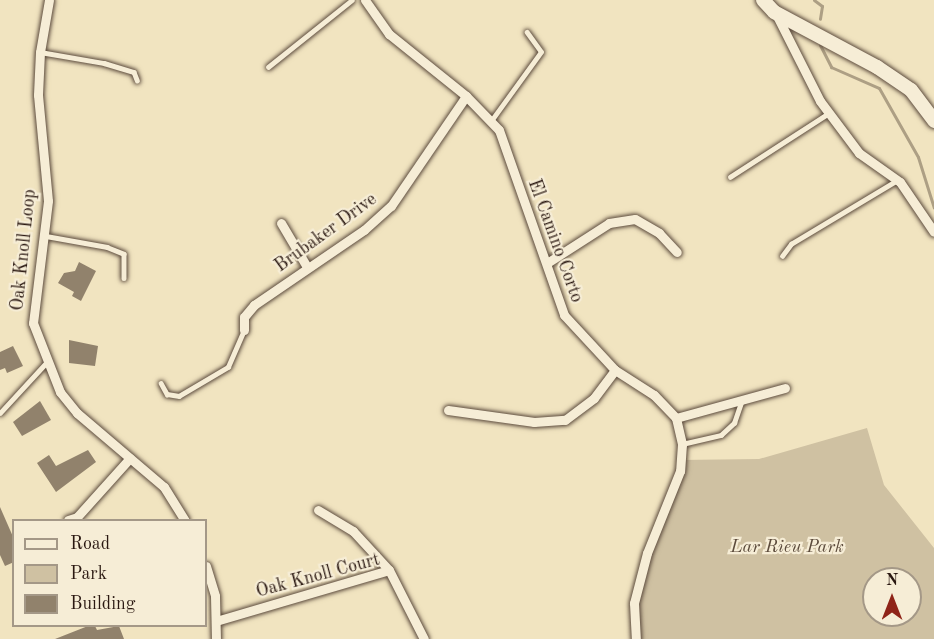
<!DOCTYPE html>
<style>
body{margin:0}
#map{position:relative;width:934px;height:639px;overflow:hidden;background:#f1e4c0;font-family:"Old Standard TT",serif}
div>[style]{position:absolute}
.green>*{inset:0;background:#cfc1a2}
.stream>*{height:3px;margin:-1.5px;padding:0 1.5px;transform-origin:1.5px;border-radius:1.5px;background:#ad9f84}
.building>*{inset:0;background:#91826c}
.roads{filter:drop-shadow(0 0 2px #5c4b3d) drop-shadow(0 0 2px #5c4b3d)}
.lane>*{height:4.5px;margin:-2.25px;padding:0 2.25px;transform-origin:2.25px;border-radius:2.25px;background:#f6edd6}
.street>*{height:9px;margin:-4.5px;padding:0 4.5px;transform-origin:4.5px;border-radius:4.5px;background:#f6edd6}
.secondary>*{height:14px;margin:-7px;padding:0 7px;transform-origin:7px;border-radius:7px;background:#f6edd6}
span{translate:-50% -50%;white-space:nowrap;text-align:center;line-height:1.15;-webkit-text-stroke:4.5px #f6edd6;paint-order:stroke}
.street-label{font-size:18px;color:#2a1811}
.park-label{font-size:18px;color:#5c4b3c;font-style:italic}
.legend{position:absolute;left:12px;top:519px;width:195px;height:108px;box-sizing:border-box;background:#f6edd6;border:2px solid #a49887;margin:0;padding:8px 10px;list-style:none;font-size:18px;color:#2a1811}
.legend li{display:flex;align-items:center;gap:12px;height:30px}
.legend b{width:30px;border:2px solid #a49887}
.north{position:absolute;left:862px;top:567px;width:60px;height:60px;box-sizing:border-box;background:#f6edd6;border:2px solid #a49887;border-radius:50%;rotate:0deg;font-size:16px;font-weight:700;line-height:24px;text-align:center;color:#2a1811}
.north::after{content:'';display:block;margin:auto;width:21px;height:27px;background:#8f2418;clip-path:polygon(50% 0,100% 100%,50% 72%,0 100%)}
</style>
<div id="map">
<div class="green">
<div style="clip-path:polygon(evenodd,867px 428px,884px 485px,934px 548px,934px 639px,636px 639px,634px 603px,679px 460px,759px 459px,867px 428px,874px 579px,910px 579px,910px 615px,874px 615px,874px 579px)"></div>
</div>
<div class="stream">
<div style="left:814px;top:0;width:10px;rotate:37deg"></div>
<div style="left:822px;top:6px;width:13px;rotate:99deg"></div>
<div style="left:820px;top:45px;width:25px;rotate:63deg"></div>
<div style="left:831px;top:67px;width:52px;rotate:23.6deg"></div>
<div style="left:879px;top:88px;width:79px;rotate:60.5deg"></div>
<div style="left:918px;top:157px;width:53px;rotate:72.6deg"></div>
</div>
<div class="building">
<div style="clip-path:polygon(79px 262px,96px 271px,81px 301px,72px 296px,74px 292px,58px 283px,64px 273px,75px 271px)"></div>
<div style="clip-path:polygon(69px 340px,98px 346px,95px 366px,69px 363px)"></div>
<div style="clip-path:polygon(13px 346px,23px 366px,7px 373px,5px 368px,0 370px,0 352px)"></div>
<div style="clip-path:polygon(40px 401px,51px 420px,22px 436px,13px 422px)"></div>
<div style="clip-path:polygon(88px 450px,96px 462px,56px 492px,37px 463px,49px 455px,56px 466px)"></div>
<div style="clip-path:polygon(0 507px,14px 539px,14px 562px,5px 566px,0 555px)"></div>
<div style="clip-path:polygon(88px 626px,95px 626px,97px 630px,119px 626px,124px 639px,55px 639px)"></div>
</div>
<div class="roads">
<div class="lane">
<div style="left:40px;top:52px;width:65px;rotate:9.8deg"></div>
<div style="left:104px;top:63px;width:31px;rotate:17deg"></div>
<div style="left:134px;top:72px;width:9px;rotate:69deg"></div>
<div style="left:268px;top:67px;width:107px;rotate:-38.6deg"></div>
<div style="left:491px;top:121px;width:85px;rotate:-54.1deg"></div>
<div style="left:541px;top:52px;width:24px;rotate:-126deg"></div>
<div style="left:730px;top:177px;width:118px;rotate:-32.9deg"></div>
<div style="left:46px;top:236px;width:62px;rotate:10.2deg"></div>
<div style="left:107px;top:247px;width:18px;rotate:22deg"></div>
<div style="left:124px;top:254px;width:24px;rotate:90deg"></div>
<div style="left:782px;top:256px;width:15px;rotate:-53deg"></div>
<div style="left:791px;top:244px;width:122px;rotate:-31deg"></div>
<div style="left:161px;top:383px;width:13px;rotate:61deg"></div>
<div style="left:167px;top:394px;width:12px;rotate:9deg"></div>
<div style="left:179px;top:396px;width:57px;rotate:-30.6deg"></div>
<div style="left:228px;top:367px;width:40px;rotate:-66.6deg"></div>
<div style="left:0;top:413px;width:68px;rotate:-47.4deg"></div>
<div style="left:682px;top:444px;width:40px;rotate:-13deg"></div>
<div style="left:721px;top:435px;width:18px;rotate:-43deg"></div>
<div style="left:734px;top:423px;width:24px;rotate:-71deg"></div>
</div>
<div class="street">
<div style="left:49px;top:0;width:53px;rotate:99.8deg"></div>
<div style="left:40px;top:52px;width:43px;rotate:92.7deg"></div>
<div style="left:38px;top:95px;width:106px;rotate:84.6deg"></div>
<div style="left:48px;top:201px;width:123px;rotate:97deg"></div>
<div style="left:33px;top:323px;width:74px;rotate:68.6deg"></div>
<div style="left:60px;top:392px;width:27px;rotate:51deg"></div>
<div style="left:77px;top:413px;width:114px;rotate:40.4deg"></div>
<div style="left:164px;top:487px;width:39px;rotate:58deg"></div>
<div style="left:365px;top:0;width:42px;rotate:54.8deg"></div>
<div style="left:389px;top:34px;width:99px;rotate:38.8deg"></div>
<div style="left:466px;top:96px;width:47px;rotate:45.9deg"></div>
<div style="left:499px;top:130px;width:196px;rotate:70.6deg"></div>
<div style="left:564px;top:315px;width:75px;rotate:47.2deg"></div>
<div style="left:615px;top:370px;width:46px;rotate:32.7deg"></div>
<div style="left:654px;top:395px;width:32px;rotate:46deg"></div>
<div style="left:676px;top:418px;width:27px;rotate:77deg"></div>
<div style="left:682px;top:444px;width:27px;rotate:94deg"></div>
<div style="left:680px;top:471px;width:88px;rotate:111.9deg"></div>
<div style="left:647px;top:553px;width:52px;rotate:104.6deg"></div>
<div style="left:634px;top:603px;width:36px;rotate:87deg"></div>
<div style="left:776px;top:14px;width:97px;rotate:63.2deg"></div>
<div style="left:820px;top:101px;width:65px;rotate:53.1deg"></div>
<div style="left:859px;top:153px;width:50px;rotate:35.3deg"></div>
<div style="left:900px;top:182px;width:60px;rotate:55.8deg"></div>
<div style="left:281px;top:223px;width:51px;rotate:59.4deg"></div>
<div style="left:547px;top:263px;width:74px;rotate:-32.8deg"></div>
<div style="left:609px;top:223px;width:26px;rotate:-9deg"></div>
<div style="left:635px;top:219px;width:28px;rotate:30deg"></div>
<div style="left:659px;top:233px;width:26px;rotate:47deg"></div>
<div style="left:244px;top:330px;width:13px;rotate:-90deg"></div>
<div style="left:244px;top:317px;width:16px;rotate:-50deg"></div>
<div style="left:254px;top:305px;width:133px;rotate:-34.3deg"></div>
<div style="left:364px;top:230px;width:36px;rotate:-42deg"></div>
<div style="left:391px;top:206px;width:133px;rotate:-55.7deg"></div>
<div style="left:448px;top:410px;width:87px;rotate:7.9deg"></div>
<div style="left:534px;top:422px;width:31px;rotate:-4deg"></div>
<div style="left:565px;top:420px;width:36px;rotate:-37deg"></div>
<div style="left:594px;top:398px;width:35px;rotate:-53deg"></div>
<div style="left:676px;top:418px;width:113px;rotate:-15.4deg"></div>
<div style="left:318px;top:510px;width:41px;rotate:31deg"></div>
<div style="left:353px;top:531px;width:53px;rotate:47.3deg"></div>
<div style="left:389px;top:570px;width:77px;rotate:63.1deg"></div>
<div style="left:68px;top:520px;width:9px;rotate:-18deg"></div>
<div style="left:77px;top:517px;width:79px;rotate:-48.1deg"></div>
<div style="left:206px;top:566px;width:31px;rotate:73deg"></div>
<div style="left:215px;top:596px;width:43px;rotate:88.7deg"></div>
<div style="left:216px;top:621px;width:180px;rotate:-16.4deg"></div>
</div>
<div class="secondary">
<div style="left:763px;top:0;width:16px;rotate:47deg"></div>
<div style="left:774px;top:12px;width:117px;rotate:28.1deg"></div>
<div style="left:877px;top:67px;width:41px;rotate:34.1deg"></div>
<div style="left:911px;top:90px;width:39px;rotate:53deg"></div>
</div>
</div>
<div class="street-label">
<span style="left:326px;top:233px;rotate:-36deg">Brubaker Drive</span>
<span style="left:555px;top:241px;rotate:70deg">El Camino Corto</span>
<span style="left:24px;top:250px;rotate:-84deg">Oak Knoll Loop</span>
<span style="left:318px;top:576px;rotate:-15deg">Oak Knoll Court</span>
</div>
<div class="park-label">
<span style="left:787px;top:547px">Lar Rieu Park</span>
</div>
<ul class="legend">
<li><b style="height:8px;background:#f6edd6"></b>Road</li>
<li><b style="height:16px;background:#cfc1a2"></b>Park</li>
<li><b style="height:16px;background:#91826c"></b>Building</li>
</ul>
<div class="north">N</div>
</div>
